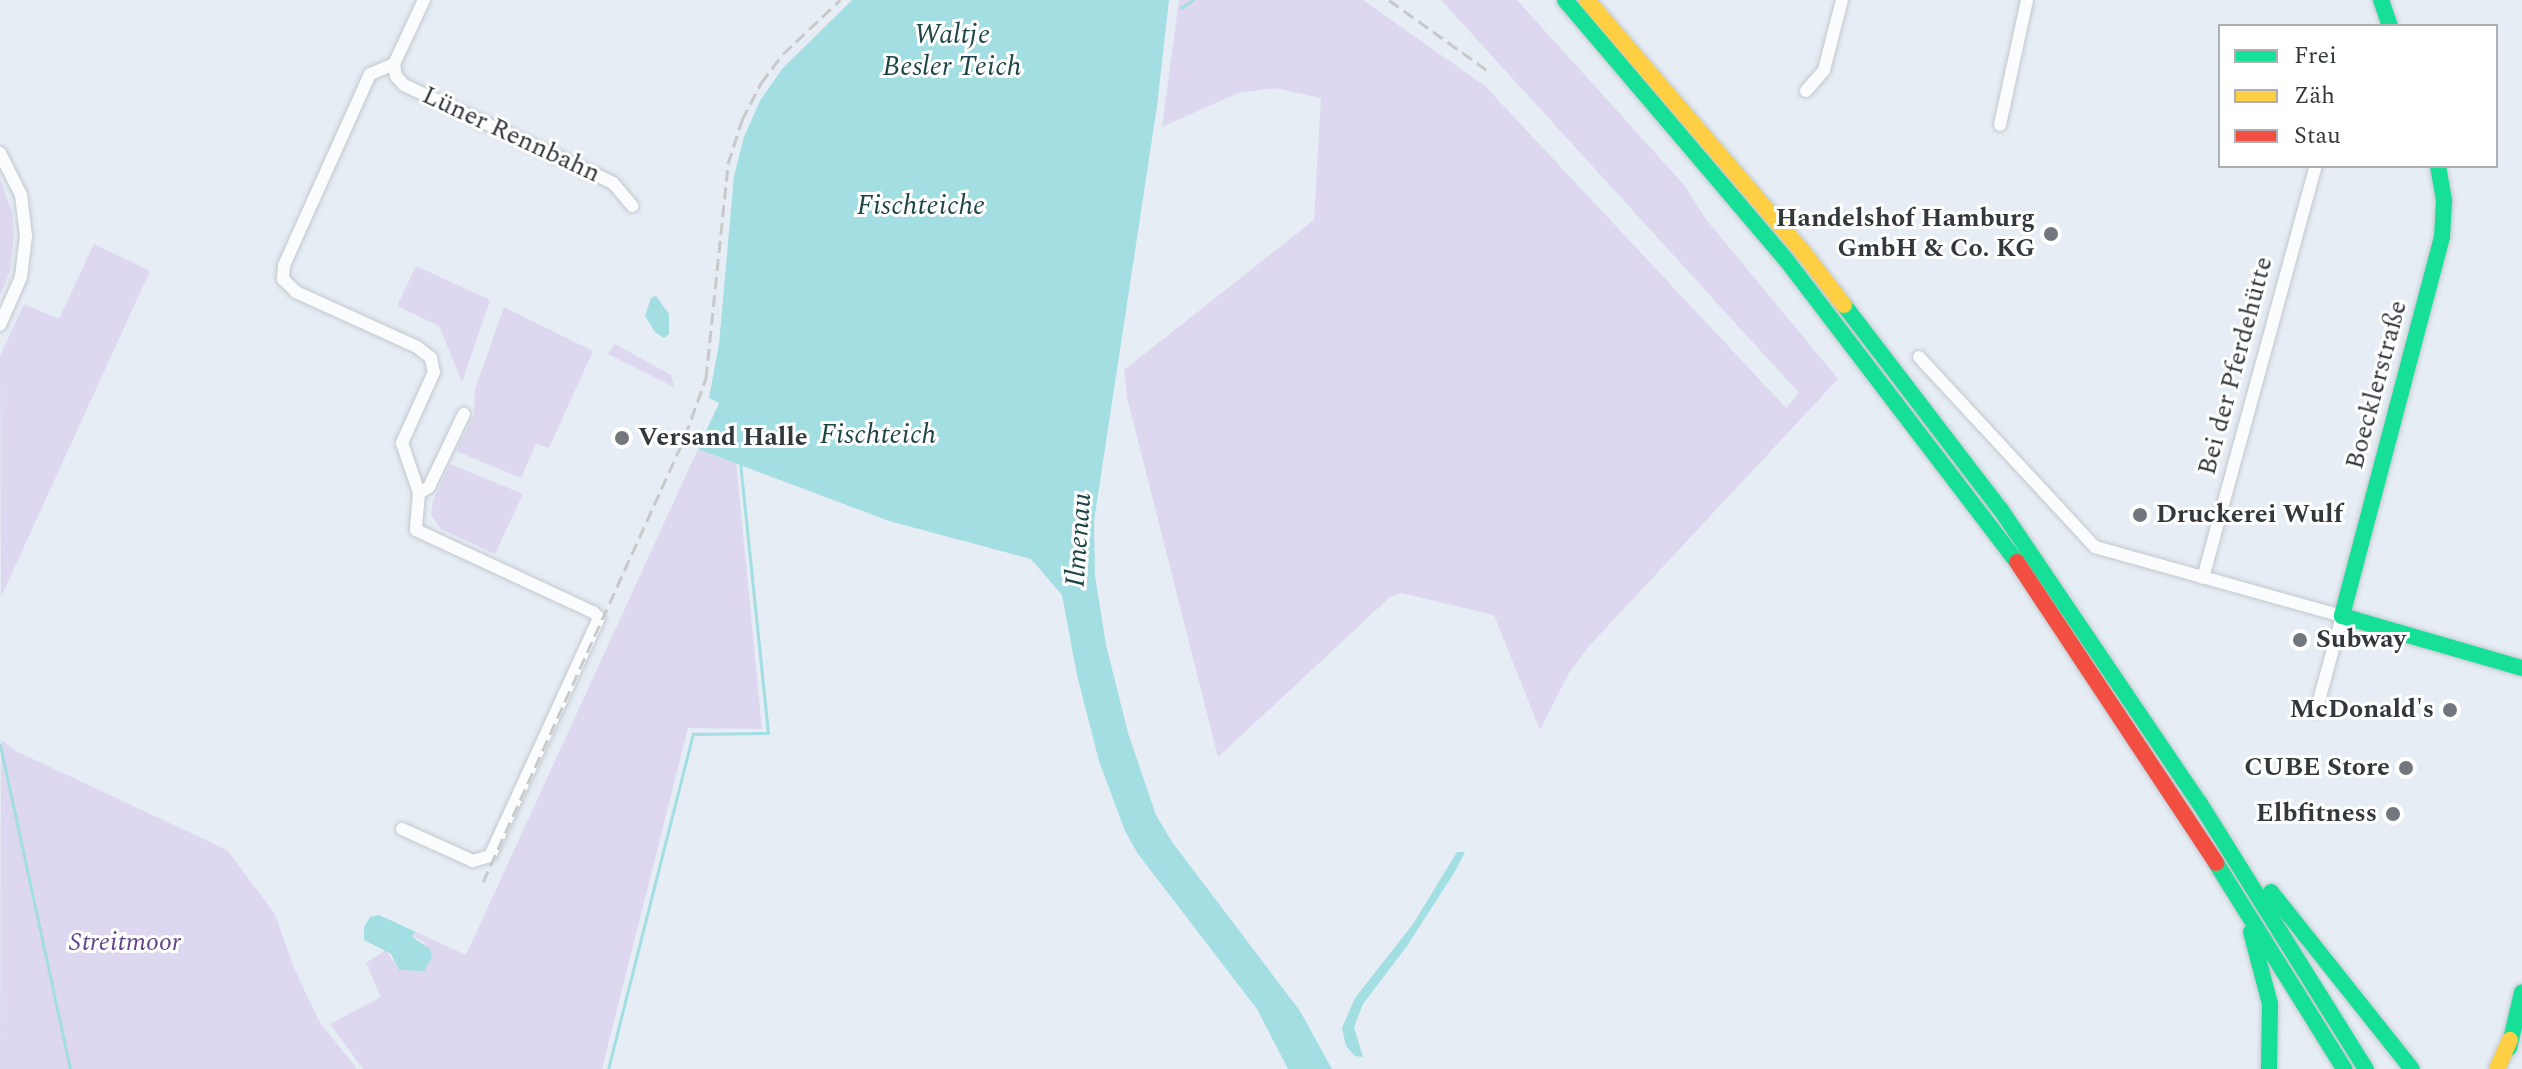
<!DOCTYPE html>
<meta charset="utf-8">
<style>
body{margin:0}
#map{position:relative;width:2522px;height:1069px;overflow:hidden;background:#e6edf4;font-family:Spectral,serif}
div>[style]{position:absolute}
.green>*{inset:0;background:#ddd8ef}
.water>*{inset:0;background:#a2dee2}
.stream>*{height:3px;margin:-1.5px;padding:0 1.5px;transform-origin:1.5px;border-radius:1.5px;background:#a2dee2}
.roads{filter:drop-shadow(0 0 2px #c2c8ce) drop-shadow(0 0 2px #c2c8ce)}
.street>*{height:12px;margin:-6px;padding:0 6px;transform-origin:6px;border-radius:6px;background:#fbfcfd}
.fast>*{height:16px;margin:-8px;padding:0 8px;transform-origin:8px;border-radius:8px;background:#16e098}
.slow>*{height:16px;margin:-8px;padding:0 8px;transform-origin:8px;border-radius:8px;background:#ffcf43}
.jam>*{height:16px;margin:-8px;padding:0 8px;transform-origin:8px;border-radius:8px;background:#f24e42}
.rail>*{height:3px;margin-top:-1.5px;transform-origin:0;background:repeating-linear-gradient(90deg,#c8c9cb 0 12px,transparent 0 18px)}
.dots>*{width:22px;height:22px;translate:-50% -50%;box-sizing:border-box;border:4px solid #fff;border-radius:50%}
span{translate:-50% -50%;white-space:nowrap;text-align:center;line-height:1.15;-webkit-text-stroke:6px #fff;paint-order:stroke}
.street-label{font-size:26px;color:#33383d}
.poi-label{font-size:26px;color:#33383d;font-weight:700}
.right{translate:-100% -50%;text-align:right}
.left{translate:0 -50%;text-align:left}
.park-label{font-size:26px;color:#654588;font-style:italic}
.water-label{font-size:28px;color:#1e4547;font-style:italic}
.legend{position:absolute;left:2218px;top:24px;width:280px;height:144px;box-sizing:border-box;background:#fff;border:2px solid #adafb1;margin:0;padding:10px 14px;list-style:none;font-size:24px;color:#33383d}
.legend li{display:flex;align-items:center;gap:16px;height:40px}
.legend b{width:40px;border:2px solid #adafb1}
</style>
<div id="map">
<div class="green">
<div style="clip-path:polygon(1179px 0,1363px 0,1485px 86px,1786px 408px,1799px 393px,1441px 0,1517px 0,1685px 186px,1705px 218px,1838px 379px,1589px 646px,1569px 673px,1540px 730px,1494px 615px,1401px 593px,1390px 597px,1218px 757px,1127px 397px,1124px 370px,1314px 220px,1321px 98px,1275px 88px,1238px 93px,1162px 127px)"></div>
<div style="clip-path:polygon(0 178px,12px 212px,14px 235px,10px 271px,0 296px)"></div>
<div style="clip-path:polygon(94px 244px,150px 271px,1px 597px,0 356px,24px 304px,59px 319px)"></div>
<div style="clip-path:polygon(416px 266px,490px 300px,462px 382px,439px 326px,397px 306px)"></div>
<div style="clip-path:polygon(504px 307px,593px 351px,549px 448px,536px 444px,521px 478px,456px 451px,474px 415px,475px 389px)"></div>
<div style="clip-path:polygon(615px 344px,671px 375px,674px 387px,608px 354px)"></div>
<div style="clip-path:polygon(698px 449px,699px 449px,1031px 558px,736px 461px,762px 729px,688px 728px,602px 1069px,363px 1069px,330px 1024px,381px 997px,366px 963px,386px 950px,399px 970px,424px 971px,425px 943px,412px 935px,416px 932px,466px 955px)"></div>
<div style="clip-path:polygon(450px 464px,523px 494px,495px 554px,441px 529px,431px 515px,433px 501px)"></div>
<div style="clip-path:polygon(1px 740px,18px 752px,227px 850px,275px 914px,294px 968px,319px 1021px,357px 1069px,0 1069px)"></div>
</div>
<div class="water">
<div style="clip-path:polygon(852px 0,1169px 0,1157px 106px,1094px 521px,1095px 576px,1106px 645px,1128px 733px,1156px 815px,1172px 842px,1300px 1011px,1332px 1069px,1288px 1069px,1257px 1009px,1138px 854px,1125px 831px,1099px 761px,1077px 675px,1062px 595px,1031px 559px,889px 521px,698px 449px,719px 403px,709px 398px,719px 344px,734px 176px,744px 137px,760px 101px,782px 69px)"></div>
<div style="clip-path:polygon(656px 296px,669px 314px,669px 334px,664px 338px,655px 332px,645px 316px,651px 298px)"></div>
<div style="clip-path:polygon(1457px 852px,1465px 852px,1454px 873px,1407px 946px,1363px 1004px,1354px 1027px,1363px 1057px,1355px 1056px,1346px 1046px,1342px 1028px,1355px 998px,1413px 924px)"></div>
<div style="clip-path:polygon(379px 915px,416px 932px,412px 935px,415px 939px,430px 949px,432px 958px,424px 971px,399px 970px,391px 954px,364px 940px,364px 927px,370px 917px)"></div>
</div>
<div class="stream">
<div style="left:1181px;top:8px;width:14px;rotate:-34deg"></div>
<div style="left:0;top:745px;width:331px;rotate:77.8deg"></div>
<div style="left:608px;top:1069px;width:346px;rotate:-75.8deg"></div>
<div style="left:693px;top:734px;width:75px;rotate:-0.8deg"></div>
<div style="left:768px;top:733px;width:274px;rotate:-95.9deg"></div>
</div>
<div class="roads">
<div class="street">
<div style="left:424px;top:0;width:71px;rotate:115.1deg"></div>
<div style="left:394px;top:64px;width:12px;rotate:81deg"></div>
<div style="left:396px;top:76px;width:12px;rotate:48deg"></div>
<div style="left:404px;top:85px;width:231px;rotate:25.1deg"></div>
<div style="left:613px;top:183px;width:30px;rotate:50deg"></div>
<div style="left:394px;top:64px;width:26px;rotate:157deg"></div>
<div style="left:370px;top:74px;width:209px;rotate:114.2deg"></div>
<div style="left:284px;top:265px;width:14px;rotate:94deg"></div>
<div style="left:283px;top:279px;width:18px;rotate:45deg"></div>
<div style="left:296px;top:292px;width:133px;rotate:24.4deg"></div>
<div style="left:417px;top:347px;width:18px;rotate:38deg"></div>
<div style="left:431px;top:358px;width:14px;rotate:78deg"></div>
<div style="left:434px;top:372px;width:78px;rotate:114.3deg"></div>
<div style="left:402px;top:443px;width:53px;rotate:71.2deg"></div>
<div style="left:419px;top:493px;width:37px;rotate:95deg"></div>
<div style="left:416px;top:530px;width:195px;rotate:24.9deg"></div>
<div style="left:593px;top:612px;width:8px;rotate:45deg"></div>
<div style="left:599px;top:618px;width:262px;rotate:114.6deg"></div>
<div style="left:490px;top:856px;width:18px;rotate:164deg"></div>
<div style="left:473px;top:861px;width:78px;rotate:-155.7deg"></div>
<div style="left:1806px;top:91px;width:28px;rotate:-49deg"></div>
<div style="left:1824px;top:70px;width:72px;rotate:-75.6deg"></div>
<div style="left:2000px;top:125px;width:128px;rotate:-77.8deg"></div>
<div style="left:0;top:153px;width:47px;rotate:63.4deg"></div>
<div style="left:21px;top:195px;width:41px;rotate:83deg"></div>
<div style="left:26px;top:236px;width:41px;rotate:97deg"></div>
<div style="left:21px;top:277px;width:52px;rotate:113.6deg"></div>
<div style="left:1919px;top:357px;width:259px;rotate:47.2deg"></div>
<div style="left:2095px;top:547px;width:256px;rotate:15.6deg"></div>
<div style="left:2342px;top:616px;width:99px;rotate:105.2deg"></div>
<div style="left:419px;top:493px;width:12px;rotate:-31deg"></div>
<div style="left:429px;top:487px;width:81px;rotate:-64.4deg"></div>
<div style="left:2203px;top:578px;width:427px;rotate:-74.7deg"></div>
</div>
<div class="fast">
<div style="left:1565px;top:0;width:343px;rotate:49.6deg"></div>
<div style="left:1787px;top:261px;width:379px;rotate:52.6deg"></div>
<div style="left:2381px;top:0;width:28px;rotate:71deg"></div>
<div style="left:2438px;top:166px;width:35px;rotate:80deg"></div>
<div style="left:2444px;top:200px;width:37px;rotate:93deg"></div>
<div style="left:2442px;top:237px;width:392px;rotate:104.8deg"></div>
<div style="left:2342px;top:616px;width:187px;rotate:16.1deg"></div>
<div style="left:1844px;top:305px;width:258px;rotate:52.6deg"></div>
<div style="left:2001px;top:510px;width:353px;rotate:55.9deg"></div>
<div style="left:2199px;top:802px;width:315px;rotate:58deg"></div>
<div style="left:2216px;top:863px;width:243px;rotate:58.1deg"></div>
<div style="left:2271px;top:892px;width:226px;rotate:51.5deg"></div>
<div style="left:2251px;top:932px;width:74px;rotate:75.2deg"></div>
<div style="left:2270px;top:1004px;width:65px;rotate:90.9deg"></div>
<div style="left:2509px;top:1048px;width:57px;rotate:-76.9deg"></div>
</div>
<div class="slow">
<div style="left:1587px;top:0;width:332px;rotate:49.4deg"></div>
<div style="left:1803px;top:252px;width:67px;rotate:52.3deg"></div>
<div style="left:2497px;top:1069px;width:32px;rotate:-66deg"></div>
</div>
<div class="jam">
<div style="left:2017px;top:562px;width:361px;rotate:56.5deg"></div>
</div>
</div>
<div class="rail">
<div style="left:1389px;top:0;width:125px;rotate:35.6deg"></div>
<div style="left:483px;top:882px;width:490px;rotate:-65.6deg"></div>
<div style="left:685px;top:436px;width:62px;rotate:-70.1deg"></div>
<div style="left:706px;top:378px;width:215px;rotate:-84.1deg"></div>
<div style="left:728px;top:164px;width:46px;rotate:-72.3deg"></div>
<div style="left:742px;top:120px;width:42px;rotate:-62.8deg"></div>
<div style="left:761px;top:83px;width:36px;rotate:-53deg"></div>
<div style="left:783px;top:54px;width:79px;rotate:-43.5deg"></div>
</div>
<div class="dots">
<div style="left:2051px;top:234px;background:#72777d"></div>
<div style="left:622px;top:438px;background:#72777d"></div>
<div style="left:2140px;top:515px;background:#72777d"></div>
<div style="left:2300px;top:640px;background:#72777d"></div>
<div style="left:2450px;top:710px;background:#72777d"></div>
<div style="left:2406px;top:768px;background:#72777d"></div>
<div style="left:2393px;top:814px;background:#72777d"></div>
</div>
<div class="street-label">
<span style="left:511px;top:135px;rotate:25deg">Lüner Rennbahn</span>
<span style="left:2236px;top:366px;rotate:-75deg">Bei der Pferdehütte</span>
<span style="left:2377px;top:385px;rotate:-75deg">Boecklerstraße</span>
</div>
<div class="poi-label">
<span class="right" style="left:2035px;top:234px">Handelshof Hamburg<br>GmbH &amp; Co. KG</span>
<span class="left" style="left:638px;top:438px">Versand Halle</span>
<span class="left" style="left:2156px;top:515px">Druckerei Wulf</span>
<span class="left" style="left:2316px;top:640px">Subway</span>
<span class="right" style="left:2434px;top:710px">McDonald's</span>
<span class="right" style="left:2390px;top:768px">CUBE Store</span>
<span class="right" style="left:2377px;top:814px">Elbfitness</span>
</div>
<div class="park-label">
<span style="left:125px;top:943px">Streitmoor</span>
</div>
<div class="water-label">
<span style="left:952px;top:51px">Waltje<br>Besler Teich</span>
<span style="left:921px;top:206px">Fischteiche</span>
<span style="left:878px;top:435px">Fischteich</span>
<span style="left:1079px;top:540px;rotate:-86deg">Ilmenau</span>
</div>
<ul class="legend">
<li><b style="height:10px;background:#16e098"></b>Frei</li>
<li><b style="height:10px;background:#ffcf43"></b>Zäh</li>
<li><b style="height:10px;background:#f24e42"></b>Stau</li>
</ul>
</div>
